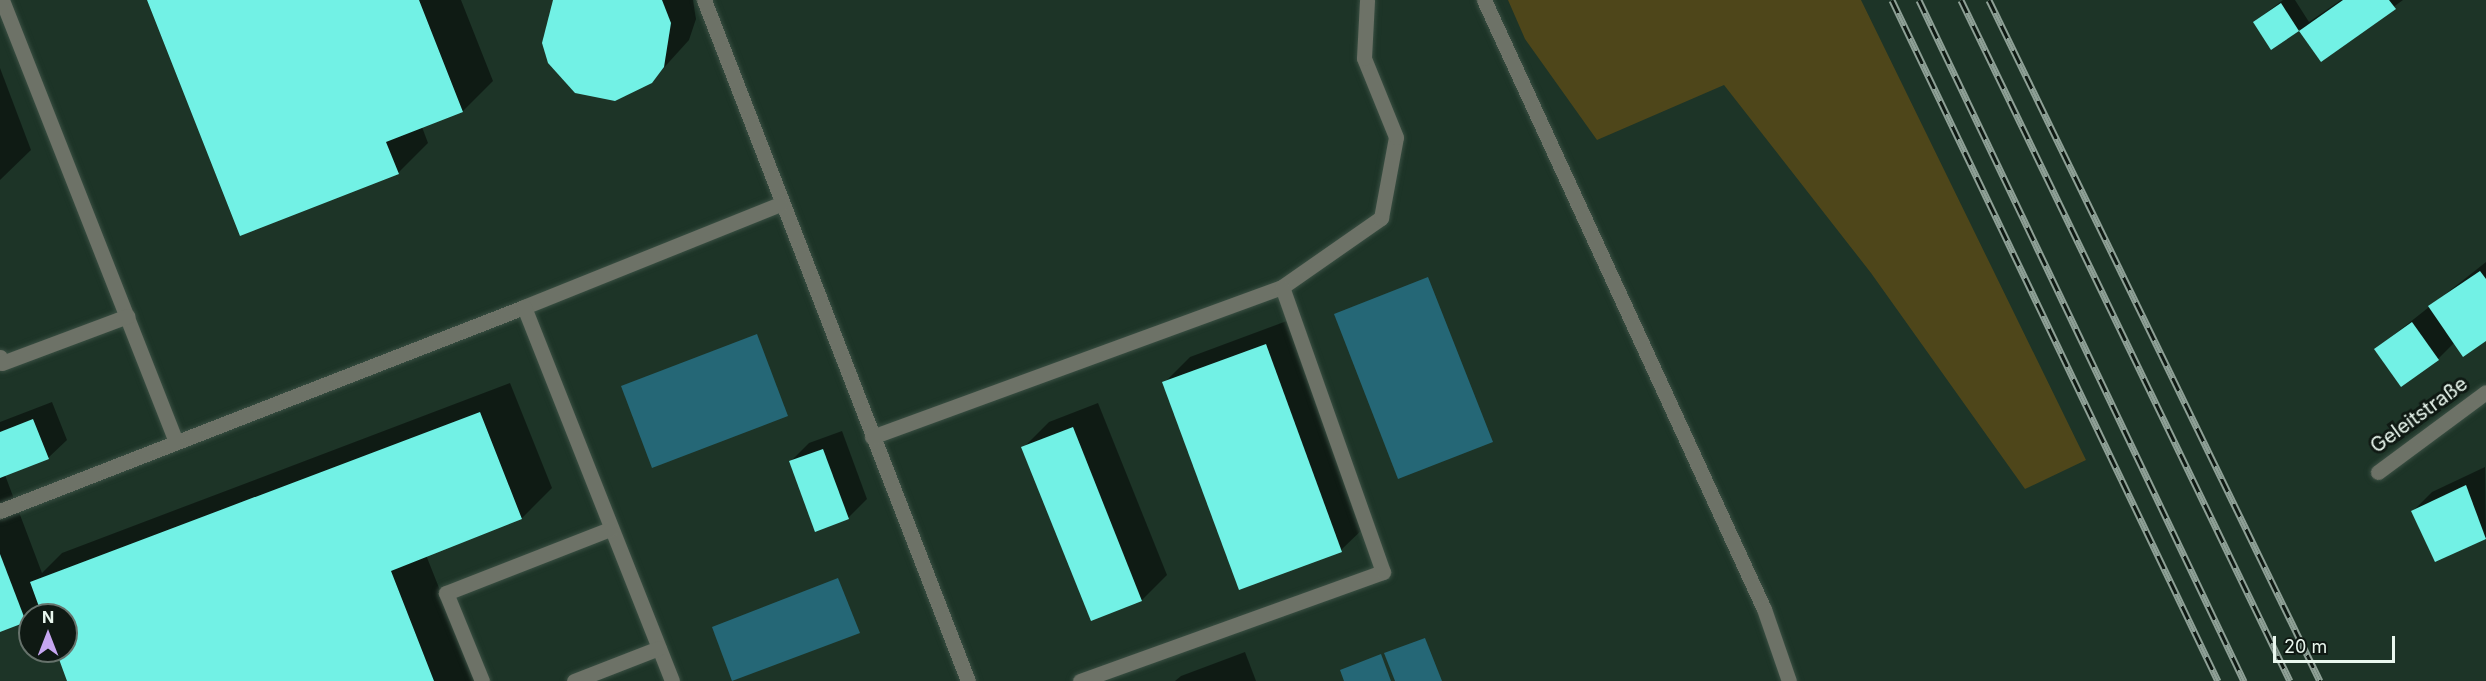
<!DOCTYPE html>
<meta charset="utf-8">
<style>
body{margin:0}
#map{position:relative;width:2486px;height:681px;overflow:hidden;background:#1d3427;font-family:Inter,sans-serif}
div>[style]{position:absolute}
.green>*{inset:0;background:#4e461a}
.water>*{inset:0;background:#256776}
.shadow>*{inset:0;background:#0007}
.building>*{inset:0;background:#72f1e5}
.roads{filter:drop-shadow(0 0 2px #3a4f43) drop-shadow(0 0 2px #3a4f43)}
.service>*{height:15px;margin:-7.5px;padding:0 7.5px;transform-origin:7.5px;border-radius:7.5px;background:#6d7267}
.minor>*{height:15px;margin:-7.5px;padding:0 7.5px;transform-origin:7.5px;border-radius:7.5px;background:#6d7267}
.rail>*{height:7px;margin-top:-3.5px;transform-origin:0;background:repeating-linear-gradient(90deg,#0f1913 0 14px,#8ea096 0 28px);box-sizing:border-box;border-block:2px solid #8ea096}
span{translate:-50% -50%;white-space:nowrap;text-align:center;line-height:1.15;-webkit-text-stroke:6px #0f1913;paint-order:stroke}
.street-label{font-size:20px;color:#e9f7ee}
.north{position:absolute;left:18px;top:603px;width:60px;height:60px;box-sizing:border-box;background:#0f1913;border:2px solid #66726b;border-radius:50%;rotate:0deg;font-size:16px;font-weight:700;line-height:24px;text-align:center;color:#e9f7ee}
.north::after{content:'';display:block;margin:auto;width:21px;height:27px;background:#c6a6f0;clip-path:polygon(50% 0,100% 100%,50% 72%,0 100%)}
.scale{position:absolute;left:2273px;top:636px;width:122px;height:27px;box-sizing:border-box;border:3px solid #e9f7ee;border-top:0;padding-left:8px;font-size:18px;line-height:21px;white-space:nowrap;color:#e9f7ee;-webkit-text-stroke:4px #0f1913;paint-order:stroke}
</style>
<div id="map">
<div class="green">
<div style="clip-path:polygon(1508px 0,1861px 0,2086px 460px,2025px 489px,1871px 273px,1724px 85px,1597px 140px,1525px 39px)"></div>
</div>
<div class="water">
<div style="clip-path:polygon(1428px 277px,1493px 442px,1398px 479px,1334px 314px)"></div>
<div style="clip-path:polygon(757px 334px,788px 416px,652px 468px,621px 386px)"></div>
<div style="clip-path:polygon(838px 578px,860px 633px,732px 681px,712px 627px)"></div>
<div style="clip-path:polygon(1425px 638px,1442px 681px,1395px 681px,1384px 653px)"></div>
<div style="clip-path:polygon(1381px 654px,1391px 681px,1344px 681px,1340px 670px)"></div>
</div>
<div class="shadow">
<div style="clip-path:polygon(148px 0,461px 0,493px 81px,463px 111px,422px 127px,428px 143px,398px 173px)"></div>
<div style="clip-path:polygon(555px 0,693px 0,696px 19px,689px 40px,651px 82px,544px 43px)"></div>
<div style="clip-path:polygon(2283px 0,2295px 0,2309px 22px,2341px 0,2403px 0,2321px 60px,2300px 29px,2271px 47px,2254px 22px)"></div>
<div style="clip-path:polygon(0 68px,31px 150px,0 180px)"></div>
<div style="clip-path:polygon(2486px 262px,2486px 339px,2455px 342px,2438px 359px,2376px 349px)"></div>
<div style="clip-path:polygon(1292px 319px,1367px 525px,1341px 550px,1239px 588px,1164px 383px,1190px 357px)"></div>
<div style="clip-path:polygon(510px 383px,552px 488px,522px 518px,426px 555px,476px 681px,68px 681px,57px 651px,66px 651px,66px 615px,44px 615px,40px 605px,25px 621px,0 631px,0 422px,52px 402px,67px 440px,48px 458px,5px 475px,42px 573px,62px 553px)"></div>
<div style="clip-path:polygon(1098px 403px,1167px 575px,1142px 600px,1092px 619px,1023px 448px,1049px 422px)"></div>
<div style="clip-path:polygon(842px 431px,867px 499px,848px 518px,791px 461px,809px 443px)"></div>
<div style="clip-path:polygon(2485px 467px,2486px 537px,2436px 560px,2413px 511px,2432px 492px)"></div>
<div style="clip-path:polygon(1245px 652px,1256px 681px,1175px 681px,1181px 676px)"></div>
</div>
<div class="building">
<div style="clip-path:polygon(147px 0,419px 0,463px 112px,386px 142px,399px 174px,240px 236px)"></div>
<div style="clip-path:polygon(553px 0,662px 0,671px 23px,664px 67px,652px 83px,615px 101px,575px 93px,548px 63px,542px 43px)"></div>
<div style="clip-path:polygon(2343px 0,2389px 0,2396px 9px,2321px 62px,2299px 31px)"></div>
<div style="clip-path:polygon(2281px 3px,2299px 31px,2271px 50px,2253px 22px)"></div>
<div style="clip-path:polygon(2480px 271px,2486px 279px,2486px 341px,2463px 357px,2428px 306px)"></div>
<div style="clip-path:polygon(2412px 322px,2439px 360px,2401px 387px,2374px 349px)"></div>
<div style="clip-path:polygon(1266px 344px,1342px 552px,1239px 590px,1162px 382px)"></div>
<div style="clip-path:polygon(480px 412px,522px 519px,391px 571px,434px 681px,67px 681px,56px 651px,66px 651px,66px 615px,42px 615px,30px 582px)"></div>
<div style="clip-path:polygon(33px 419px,49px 459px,0 478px,0 432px)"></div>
<div style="clip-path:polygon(1073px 427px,1142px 601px,1091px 621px,1021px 447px)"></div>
<div style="clip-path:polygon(823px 449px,849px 519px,815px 532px,789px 461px)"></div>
<div style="clip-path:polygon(2466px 485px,2486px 539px,2435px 562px,2411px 511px)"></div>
<div style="clip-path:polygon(0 554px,26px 622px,0 632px)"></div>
</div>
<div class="roads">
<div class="service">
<div style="left:2px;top:0;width:475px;rotate:68.5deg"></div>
<div style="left:704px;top:0;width:730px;rotate:68.81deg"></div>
<div style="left:1484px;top:0;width:670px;rotate:65.31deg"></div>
<div style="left:1764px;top:609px;width:76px;rotate:70.9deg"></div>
<div style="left:524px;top:307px;width:276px;rotate:-21.9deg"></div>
<div style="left:0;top:357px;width:6px;rotate:72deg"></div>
<div style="left:2px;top:363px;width:134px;rotate:-20.5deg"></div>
<div style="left:872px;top:437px;width:437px;rotate:-20.1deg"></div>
<div style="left:1282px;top:287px;width:121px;rotate:-34.9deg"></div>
<div style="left:1381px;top:218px;width:82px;rotate:-79.5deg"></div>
<div style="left:1396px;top:137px;width:85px;rotate:-112.1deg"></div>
<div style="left:1364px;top:58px;width:58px;rotate:-87deg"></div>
<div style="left:0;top:511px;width:562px;rotate:-21.27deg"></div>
<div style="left:524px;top:307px;width:402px;rotate:68.4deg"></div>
<div style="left:482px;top:681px;width:95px;rotate:-112.2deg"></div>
<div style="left:446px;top:593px;width:176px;rotate:-21.3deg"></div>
<div style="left:574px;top:681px;width:91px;rotate:-21.2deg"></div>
<div style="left:1080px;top:681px;width:322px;rotate:-19.8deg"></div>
<div style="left:1383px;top:572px;width:302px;rotate:-109.5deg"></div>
</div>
<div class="minor">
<div style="left:2378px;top:472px;width:134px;rotate:-36.5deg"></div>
</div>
</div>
<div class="rail">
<div style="left:1892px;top:0;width:755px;rotate:64.42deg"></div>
<div style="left:1919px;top:0;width:755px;rotate:64.49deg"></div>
<div style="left:1961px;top:0;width:756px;rotate:64.21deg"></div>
<div style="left:1989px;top:0;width:757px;rotate:64.08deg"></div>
</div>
<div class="street-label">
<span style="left:2419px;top:415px;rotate:-36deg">Geleitstraße</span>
</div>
<div class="north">N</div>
<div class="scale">20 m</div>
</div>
